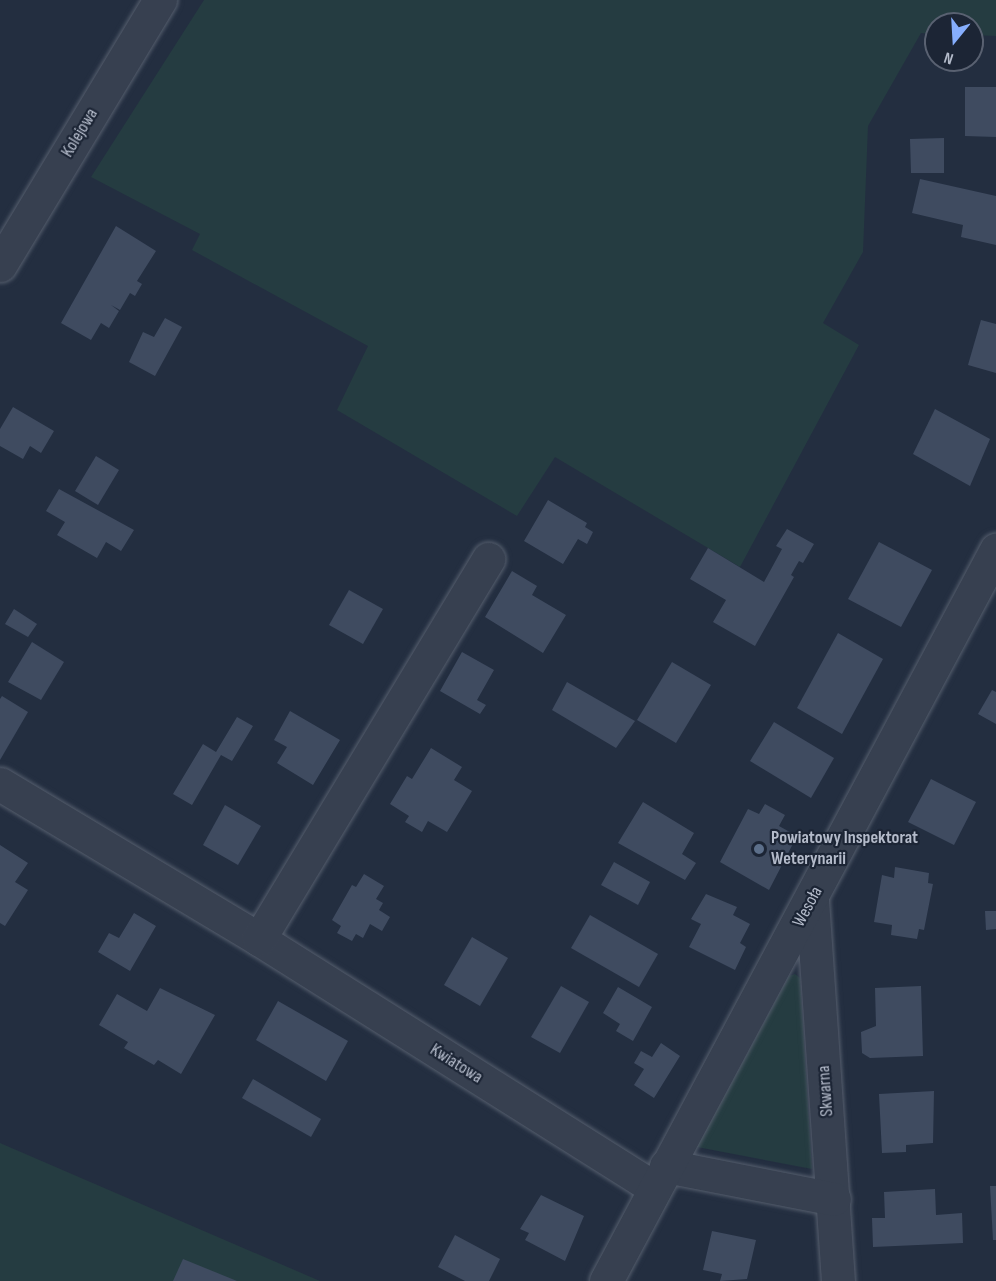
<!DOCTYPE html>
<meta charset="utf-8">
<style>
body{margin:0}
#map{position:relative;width:996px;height:1281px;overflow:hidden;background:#232e40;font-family:"Sofia Sans Condensed",sans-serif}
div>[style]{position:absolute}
.green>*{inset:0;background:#253c41}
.building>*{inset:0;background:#3f4b60}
.roads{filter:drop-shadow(0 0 2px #555e6d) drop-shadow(0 0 2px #555e6d)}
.minor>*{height:33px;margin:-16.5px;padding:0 16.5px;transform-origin:16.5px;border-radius:16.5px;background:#374050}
.tertiary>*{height:33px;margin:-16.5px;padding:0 16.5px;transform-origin:16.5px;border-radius:16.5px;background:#374050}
.dots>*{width:16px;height:16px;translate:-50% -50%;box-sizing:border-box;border:3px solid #1c2535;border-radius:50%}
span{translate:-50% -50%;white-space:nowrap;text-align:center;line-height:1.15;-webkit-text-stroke:4.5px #1c2535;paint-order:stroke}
.street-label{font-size:18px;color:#b4bbca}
.poi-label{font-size:18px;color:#b4bbca;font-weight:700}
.left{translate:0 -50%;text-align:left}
.north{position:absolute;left:924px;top:12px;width:60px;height:60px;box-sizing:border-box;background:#1c2535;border:2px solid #596171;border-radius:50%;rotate:198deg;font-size:16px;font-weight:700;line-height:24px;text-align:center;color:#b4bbca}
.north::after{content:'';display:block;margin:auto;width:21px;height:27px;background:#86aefd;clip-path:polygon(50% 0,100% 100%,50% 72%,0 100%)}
</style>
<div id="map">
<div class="green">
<div style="clip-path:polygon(204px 0,996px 0,996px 36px,972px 35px,972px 24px,936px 24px,936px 34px,921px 33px,868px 126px,863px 252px,823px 323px,859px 345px,740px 567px,555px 457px,517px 516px,337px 410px,368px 346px,192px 250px,200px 234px,91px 177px)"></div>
<div style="clip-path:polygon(795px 974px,800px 978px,812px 1169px,697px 1147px,789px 976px)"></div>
<div style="clip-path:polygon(0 1143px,320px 1281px,0 1281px)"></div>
</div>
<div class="building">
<div style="clip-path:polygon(965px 87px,996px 87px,996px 137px,965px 136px)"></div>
<div style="clip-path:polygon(944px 138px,944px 173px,911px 173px,910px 139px)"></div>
<div style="clip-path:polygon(920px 179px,996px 196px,996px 245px,961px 237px,963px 225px,912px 213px)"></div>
<div style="clip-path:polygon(116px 226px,156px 251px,137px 281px,142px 284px,135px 296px,130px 293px,120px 310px,111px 305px,119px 311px,109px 328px,101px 323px,91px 340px,61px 323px)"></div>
<div style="clip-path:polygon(165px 318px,182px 327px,155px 376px,129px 362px,143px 332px,154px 337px)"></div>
<div style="clip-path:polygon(981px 320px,996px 324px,996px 373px,968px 365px)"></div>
<div style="clip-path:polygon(13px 407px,54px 431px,41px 453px,30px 446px,23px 459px,0 446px,0 429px)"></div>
<div style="clip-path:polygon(935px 409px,990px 439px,970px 486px,913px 454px)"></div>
<div style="clip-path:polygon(96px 456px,119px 470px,98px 505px,75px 491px)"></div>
<div style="clip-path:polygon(59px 489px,134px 530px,121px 551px,106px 542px,97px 558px,57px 535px,65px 522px,46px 511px)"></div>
<div style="clip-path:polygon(548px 500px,587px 523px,585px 527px,593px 532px,587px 544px,578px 539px,563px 564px,524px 541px)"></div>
<div style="clip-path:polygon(787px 529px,814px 544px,803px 563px,799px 561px,791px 575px,794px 577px,755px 646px,713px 622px,726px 600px,690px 579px,708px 548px,764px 582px,782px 549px,776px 546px)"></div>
<div style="clip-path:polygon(879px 542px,932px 570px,901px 627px,848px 599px)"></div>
<div style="clip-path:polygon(512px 571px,537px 586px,532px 595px,566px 615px,543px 653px,485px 617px)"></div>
<div style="clip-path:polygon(349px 590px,383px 609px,363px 644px,329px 625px)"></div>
<div style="clip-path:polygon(14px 609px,37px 624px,28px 637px,5px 624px)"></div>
<div style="clip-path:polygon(838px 633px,883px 659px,842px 734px,797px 708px)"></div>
<div style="clip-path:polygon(32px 642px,64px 662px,41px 700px,8px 682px)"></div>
<div style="clip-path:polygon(462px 652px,494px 670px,477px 700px,486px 705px,480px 714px,440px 691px)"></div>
<div style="clip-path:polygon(672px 662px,711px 685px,676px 743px,637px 720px)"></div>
<div style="clip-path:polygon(567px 682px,635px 721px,616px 748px,552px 710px)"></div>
<div style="clip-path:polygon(992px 690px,996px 692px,996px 724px,978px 714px)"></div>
<div style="clip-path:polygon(2px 696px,28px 712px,0 760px,0 699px)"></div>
<div style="clip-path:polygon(290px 711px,340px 740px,313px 785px,277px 763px,287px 747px,274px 740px)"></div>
<div style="clip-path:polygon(237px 717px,253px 726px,232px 761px,221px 755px,192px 805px,173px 794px,203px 744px,216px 752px)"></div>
<div style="clip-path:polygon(774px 722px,834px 758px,811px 798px,750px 761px)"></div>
<div style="clip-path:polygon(431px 748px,462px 767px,454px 780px,472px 791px,447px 832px,428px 821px,422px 832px,405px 822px,409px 816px,390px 804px,407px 776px,412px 779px)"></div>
<div style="clip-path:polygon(931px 779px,976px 802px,954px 845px,908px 822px)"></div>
<div style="clip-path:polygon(643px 802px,694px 833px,682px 854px,696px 863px,685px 880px,618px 843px)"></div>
<div style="clip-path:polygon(765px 804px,785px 815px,779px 826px,797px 836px,769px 890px,720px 862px,748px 809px,759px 814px)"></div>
<div style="clip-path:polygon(225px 805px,261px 826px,238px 865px,203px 845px)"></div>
<div style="clip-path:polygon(0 845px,28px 863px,15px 882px,28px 890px,5px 926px,0 923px)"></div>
<div style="clip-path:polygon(614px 862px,650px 882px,638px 905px,601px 885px)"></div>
<div style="clip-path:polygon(895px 867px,929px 873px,928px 883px,933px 884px,924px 930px,919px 929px,917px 939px,891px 935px,892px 925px,874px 922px,882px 875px,894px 878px)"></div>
<div style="clip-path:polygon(364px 874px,384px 886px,376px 899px,383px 903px,379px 910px,390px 917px,382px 931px,370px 924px,363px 938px,356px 934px,352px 941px,337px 933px,341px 926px,332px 920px,352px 885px,356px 887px)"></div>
<div style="clip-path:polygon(706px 894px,737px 907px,733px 915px,750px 924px,740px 943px,746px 947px,735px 970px,689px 947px,701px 924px,691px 919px)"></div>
<div style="clip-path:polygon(985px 911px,996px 911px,996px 929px,986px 930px)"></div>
<div style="clip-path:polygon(134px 913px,156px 926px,130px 971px,98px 952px,109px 933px,119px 938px)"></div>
<div style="clip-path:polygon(590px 915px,658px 954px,639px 987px,571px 948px)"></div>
<div style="clip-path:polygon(472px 937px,508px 958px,480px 1006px,444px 985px)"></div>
<div style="clip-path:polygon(561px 986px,589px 1002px,560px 1053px,531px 1037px)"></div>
<div style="clip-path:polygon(921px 986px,923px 1056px,870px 1058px,862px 1053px,861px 1032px,876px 1026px,875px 988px)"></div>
<div style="clip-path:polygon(618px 987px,652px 1007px,633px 1041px,616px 1031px,620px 1024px,603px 1013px)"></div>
<div style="clip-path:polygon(160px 988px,215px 1015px,181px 1074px,158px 1060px,154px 1065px,124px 1048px,128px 1042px,99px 1025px,117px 994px,147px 1011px)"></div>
<div style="clip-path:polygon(278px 1001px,348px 1041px,326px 1081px,256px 1040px)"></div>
<div style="clip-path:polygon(661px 1043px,680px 1056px,654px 1098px,634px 1085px,644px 1069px,634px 1063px,641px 1051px,652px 1057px)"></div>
<div style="clip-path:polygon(253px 1079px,321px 1119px,311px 1137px,242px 1098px)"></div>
<div style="clip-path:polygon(934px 1091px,933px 1143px,906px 1145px,906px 1152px,882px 1153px,879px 1094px)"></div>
<div style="clip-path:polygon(990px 1186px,996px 1186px,996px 1240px,993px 1240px)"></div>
<div style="clip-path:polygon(935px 1189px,936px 1215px,962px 1213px,963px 1243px,873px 1247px,872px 1218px,885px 1218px,884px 1192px)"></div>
<div style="clip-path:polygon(541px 1195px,584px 1216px,565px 1261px,525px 1240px,529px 1233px,520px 1229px)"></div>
<div style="clip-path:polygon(712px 1231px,756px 1240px,747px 1279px,720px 1281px,722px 1274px,703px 1270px)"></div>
<div style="clip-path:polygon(455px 1235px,500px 1259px,489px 1281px,465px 1281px,438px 1267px)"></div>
<div style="clip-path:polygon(183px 1259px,237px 1281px,173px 1281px)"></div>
</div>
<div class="roads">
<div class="minor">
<div style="left:0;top:784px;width:302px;rotate:30.9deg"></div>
<div style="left:259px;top:939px;width:467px;rotate:32.2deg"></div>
<div style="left:812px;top:900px;width:382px;rotate:86.1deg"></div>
<div style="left:259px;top:939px;width:444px;rotate:-58.9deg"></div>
<div style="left:666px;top:1166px;width:171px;rotate:11.1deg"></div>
<div style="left:606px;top:1281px;width:829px;rotate:-61.92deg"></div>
</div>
<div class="tertiary">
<div style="left:0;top:265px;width:310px;rotate:-58.9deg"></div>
</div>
</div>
<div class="dots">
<div style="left:759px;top:849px;background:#5c6f8a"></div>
</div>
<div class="street-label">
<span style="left:80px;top:133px;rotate:-59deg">Kolejowa</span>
<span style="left:808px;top:907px;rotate:-62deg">Wesoła</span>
<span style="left:456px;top:1064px;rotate:32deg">Kwiatowa</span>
<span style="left:826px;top:1091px;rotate:-94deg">Skwarna</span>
</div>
<div class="poi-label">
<span class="left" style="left:771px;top:849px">Powiatowy Inspektorat<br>Weterynarii</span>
</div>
<div class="north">N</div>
</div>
